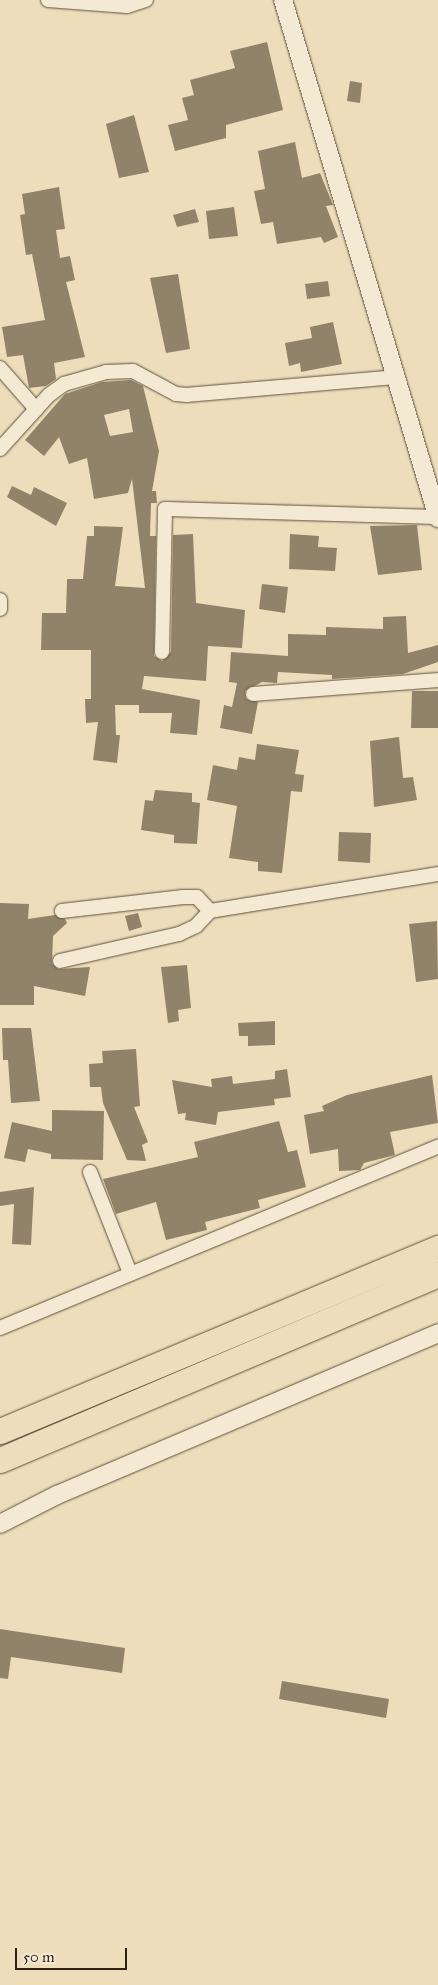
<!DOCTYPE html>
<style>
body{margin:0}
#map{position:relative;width:438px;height:1985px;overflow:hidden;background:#eeddba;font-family:"IM FELL Great Primer",serif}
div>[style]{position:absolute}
.building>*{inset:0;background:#91836a}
.roads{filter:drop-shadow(0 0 1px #5c503e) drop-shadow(0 0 1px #5c503e)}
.minor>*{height:14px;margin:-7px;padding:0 7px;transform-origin:7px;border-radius:7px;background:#f4e9d2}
.tertiary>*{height:18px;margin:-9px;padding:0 9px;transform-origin:9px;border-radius:9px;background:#f4e9d2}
.motorway>*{height:25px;margin:-12.5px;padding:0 12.5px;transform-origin:12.5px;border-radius:12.5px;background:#eeddba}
span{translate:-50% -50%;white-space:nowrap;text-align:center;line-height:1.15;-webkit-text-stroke:4.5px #f4e9d2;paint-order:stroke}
.scale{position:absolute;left:15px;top:1948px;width:112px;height:22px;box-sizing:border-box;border:2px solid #2c2114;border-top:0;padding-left:6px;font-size:15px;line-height:18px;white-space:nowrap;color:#2c2114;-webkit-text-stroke:4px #f4e9d2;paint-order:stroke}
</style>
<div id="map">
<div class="building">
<div style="clip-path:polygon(267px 42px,283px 110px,226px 125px,226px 138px,175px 151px,168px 125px,188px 120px,182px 98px,194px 95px,190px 80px,235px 68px,230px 51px)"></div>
<div style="clip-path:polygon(350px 81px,362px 83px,360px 103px,347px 101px)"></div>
<div style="clip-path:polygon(134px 115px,149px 172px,119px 178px,106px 124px)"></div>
<div style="clip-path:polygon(295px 142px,302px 178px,320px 173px,333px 205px,326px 206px,338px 237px,324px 243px,321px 237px,277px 244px,273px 222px,261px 224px,254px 191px,265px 189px,258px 151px)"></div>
<div style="clip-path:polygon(59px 187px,65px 229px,56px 230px,60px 258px,70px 256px,75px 280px,66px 282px,85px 357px,54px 363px,56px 379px,46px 386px,29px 388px,23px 355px,7px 357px,2px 327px,45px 320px,32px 254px,26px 255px,20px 215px,25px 214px,22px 194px)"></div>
<div style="clip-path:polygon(234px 207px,238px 236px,209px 239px,206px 211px)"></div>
<div style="clip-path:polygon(195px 209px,199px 222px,177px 227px,173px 215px)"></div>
<div style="clip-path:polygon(178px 274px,190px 349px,166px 353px,150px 278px)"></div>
<div style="clip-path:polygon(328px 281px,330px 296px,307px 299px,305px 284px)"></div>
<div style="clip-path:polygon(333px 322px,342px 364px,301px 372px,300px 363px,289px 366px,285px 343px,312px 338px,310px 327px)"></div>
<div style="clip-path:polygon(evenodd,131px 380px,143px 386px,159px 451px,152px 491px,156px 491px,157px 503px,151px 503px,150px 536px,156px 536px,154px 656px,162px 661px,171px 652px,173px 535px,193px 534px,196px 603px,245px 610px,242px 648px,208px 646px,206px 681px,144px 676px,142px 689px,200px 700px,197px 735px,170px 733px,172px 713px,139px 713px,139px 705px,115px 705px,116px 735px,120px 735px,117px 763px,93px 760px,98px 722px,86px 723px,85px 699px,91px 699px,91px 650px,41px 650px,42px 613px,66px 613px,67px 579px,83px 579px,87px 536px,94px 536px,94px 526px,123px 527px,115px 586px,145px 588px,132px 479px,128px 493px,94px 499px,87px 458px,69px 464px,59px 437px,44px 456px,25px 440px,65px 394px,102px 382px,131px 380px,129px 409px,133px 432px,110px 436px,104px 415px,129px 409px)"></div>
<div style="clip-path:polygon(12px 486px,31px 495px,34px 487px,67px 503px,56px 526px,7px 497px)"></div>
<div style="clip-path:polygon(417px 525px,422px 570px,378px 575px,370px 526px)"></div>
<div style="clip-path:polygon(290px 534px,319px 536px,318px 547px,337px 548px,335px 571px,289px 569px)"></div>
<div style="clip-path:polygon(262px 584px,288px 587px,285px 613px,259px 609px)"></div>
<div style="clip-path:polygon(406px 616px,408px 653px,438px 645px,438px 662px,403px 674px,332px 679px,332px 675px,278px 672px,277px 683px,262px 682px,245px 691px,246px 699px,258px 702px,252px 734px,220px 728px,224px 705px,232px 707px,237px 683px,229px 682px,231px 652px,288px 656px,288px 634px,326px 635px,326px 627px,383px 629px,383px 617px)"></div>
<div style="clip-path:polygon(412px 691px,438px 691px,438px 728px,411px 728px)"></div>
<div style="clip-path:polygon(399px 737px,403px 778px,413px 777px,417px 800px,374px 807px,370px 741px)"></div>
<div style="clip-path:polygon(257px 744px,299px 750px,295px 774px,304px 775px,302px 792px,291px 791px,282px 873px,258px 871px,258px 862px,229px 858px,237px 806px,207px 800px,213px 765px,237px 770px,239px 757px,255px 760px)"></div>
<div style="clip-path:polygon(155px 790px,192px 793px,192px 802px,200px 803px,197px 844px,174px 843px,174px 835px,141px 830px,145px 800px,153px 801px)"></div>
<div style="clip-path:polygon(339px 832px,371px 833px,370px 863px,338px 861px)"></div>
<div style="clip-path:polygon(0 903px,29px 904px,28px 919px,55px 915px,65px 919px,67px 923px,53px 936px,52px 963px,58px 969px,90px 967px,85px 996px,34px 986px,34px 1005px,0 1005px)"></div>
<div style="clip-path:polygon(138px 913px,142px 927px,129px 931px,125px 916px)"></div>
<div style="clip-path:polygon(437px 921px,438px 979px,416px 982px,409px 924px)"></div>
<div style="clip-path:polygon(187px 965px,191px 1008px,178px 1010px,179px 1021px,168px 1023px,161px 967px)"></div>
<div style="clip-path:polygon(275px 1021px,275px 1045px,248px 1046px,248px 1036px,239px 1036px,238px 1023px)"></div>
<div style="clip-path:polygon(2px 1028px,31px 1028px,40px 1101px,11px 1103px,8px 1060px,3px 1060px)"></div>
<div style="clip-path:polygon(136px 1049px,140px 1106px,134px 1107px,148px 1142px,142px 1145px,146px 1161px,127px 1160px,103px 1103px,101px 1087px,90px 1087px,89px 1064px,103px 1063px,102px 1051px)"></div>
<div style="clip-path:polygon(287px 1069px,291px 1097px,274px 1099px,275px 1105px,218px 1112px,216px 1125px,185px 1120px,186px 1113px,178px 1114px,172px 1080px,212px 1087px,211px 1079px,232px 1076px,233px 1084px,275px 1079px,275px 1071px)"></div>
<div style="clip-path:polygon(432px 1075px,438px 1123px,390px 1132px,395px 1155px,364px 1163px,360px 1170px,339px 1171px,338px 1149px,310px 1154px,304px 1115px,324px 1111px,322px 1106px,347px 1095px)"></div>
<div style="clip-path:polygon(52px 1110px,104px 1111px,103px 1160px,51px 1159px,51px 1154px,28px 1149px,25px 1162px,4px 1158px,12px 1122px,52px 1131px)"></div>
<div style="clip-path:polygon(279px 1121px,288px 1152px,297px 1150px,306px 1187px,258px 1200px,260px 1208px,205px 1222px,207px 1230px,166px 1240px,156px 1202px,116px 1214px,103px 1179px,198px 1157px,194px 1142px)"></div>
<div style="clip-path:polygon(34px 1187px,31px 1245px,12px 1244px,14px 1204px,0 1206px,0 1192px)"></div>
<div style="clip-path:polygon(0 1629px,125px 1648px,122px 1673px,11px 1657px,8px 1679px,0 1678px)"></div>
<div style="clip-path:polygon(282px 1681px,389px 1699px,386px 1718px,279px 1699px)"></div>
</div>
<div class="roads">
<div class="minor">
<div style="left:48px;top:0;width:79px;rotate:4.3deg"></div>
<div style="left:127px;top:6px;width:20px;rotate:-18deg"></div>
<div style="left:0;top:368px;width:55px;rotate:48.7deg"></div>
<div style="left:0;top:449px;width:73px;rotate:-47.8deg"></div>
<div style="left:49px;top:395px;width:19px;rotate:-36deg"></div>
<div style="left:64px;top:384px;width:44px;rotate:-15.9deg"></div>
<div style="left:106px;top:372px;width:27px;rotate:-2deg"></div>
<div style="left:133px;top:371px;width:49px;rotate:28.1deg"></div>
<div style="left:176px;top:394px;width:11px;rotate:5deg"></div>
<div style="left:187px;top:395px;width:211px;rotate:-4.9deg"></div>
<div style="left:0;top:600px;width:9px;rotate:90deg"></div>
<div style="left:162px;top:652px;width:143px;rotate:-88.8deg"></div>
<div style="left:165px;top:509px;width:273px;rotate:1.7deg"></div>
<div style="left:253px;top:694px;width:186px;rotate:-4.3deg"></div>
<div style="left:210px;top:911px;width:231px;rotate:-9.2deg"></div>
<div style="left:60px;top:961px;width:122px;rotate:-12.8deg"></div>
<div style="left:179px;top:934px;width:19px;rotate:-25deg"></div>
<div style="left:196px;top:926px;width:21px;rotate:-47deg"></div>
<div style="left:210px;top:911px;width:19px;rotate:-133deg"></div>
<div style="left:197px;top:897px;width:14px;rotate:180deg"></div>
<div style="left:183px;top:897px;width:122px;rotate:173.4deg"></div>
<div style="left:90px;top:1172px;width:109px;rotate:68.4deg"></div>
<div style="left:0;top:1328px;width:474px;rotate:-22.5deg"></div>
</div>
<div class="tertiary">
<div style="left:283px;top:0;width:541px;rotate:73.34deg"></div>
<div style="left:0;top:1524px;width:64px;rotate:-27deg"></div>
<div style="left:57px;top:1495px;width:414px;rotate:-23deg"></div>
</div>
<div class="motorway">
<div style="left:0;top:1431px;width:475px;rotate:-22.7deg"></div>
<div style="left:0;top:1460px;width:476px;rotate:-23deg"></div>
</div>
</div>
<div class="scale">50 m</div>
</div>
